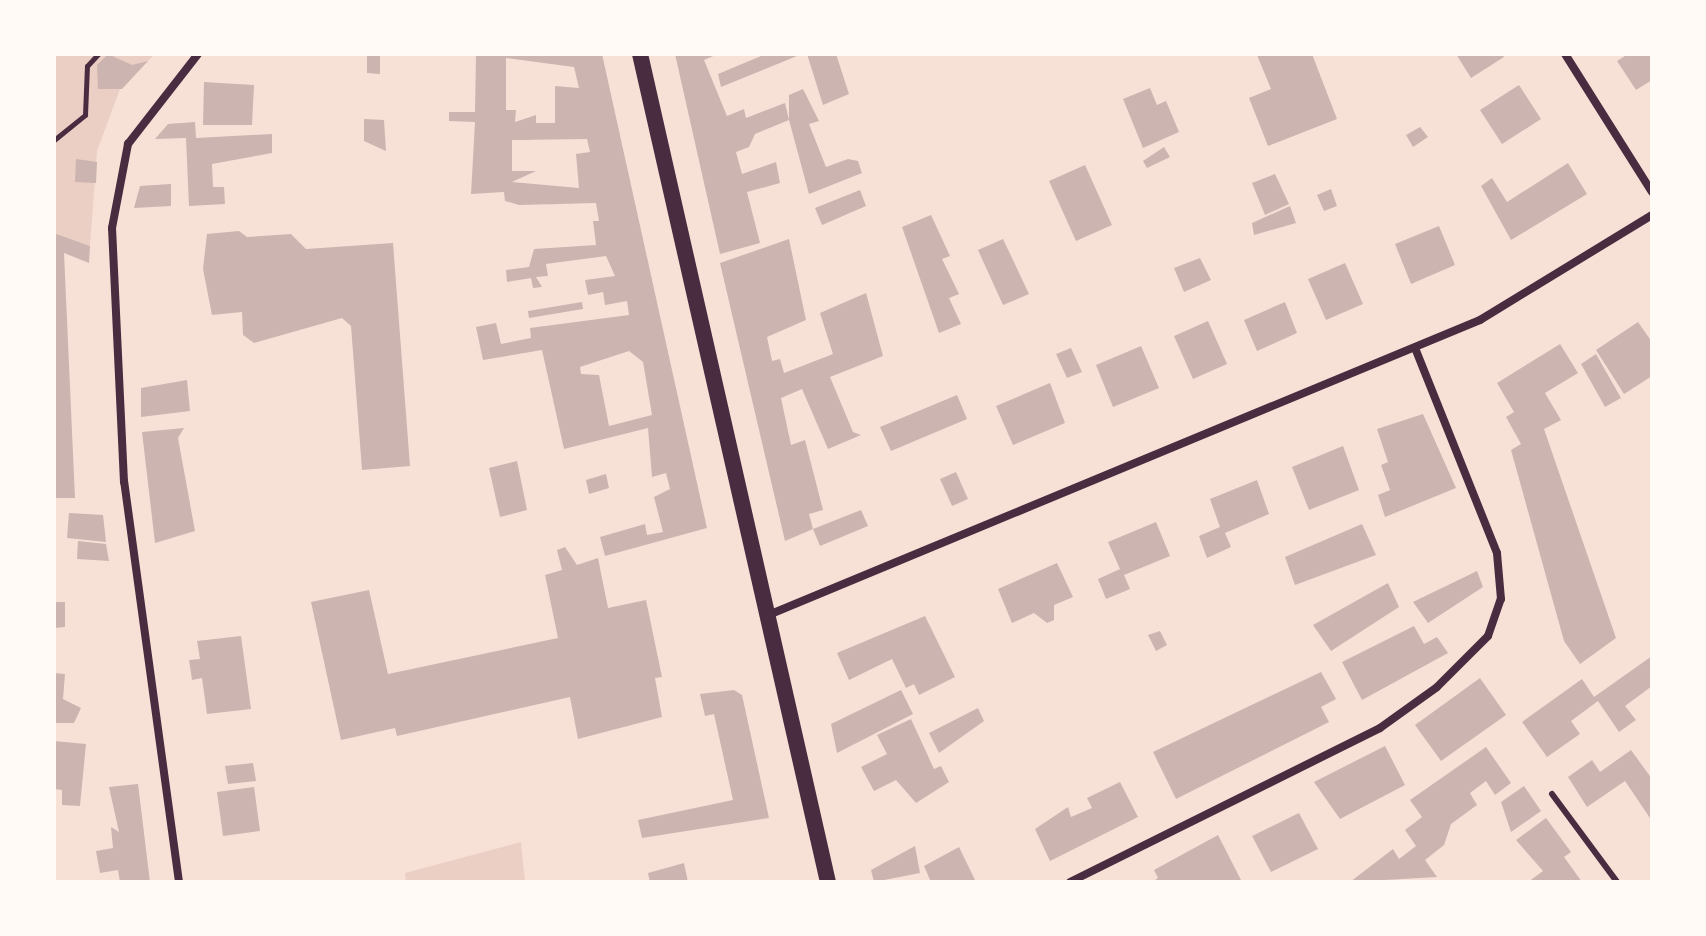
<!DOCTYPE html>
<style>
body{margin:0}
#map{position:relative;width:1706px;height:936px;overflow:hidden;background:#f7e1d7;font-family:Signika,sans-serif}
div>[style]{position:absolute}
.green>*{inset:0;background:#ebcfc5}
.building>*{inset:0;background:#ccb4b1}
.path>*{height:5px;margin:-2.5px;padding:0 2.5px;transform-origin:2.5px;border-radius:2.5px;background:#4a2c40}
.service>*{height:6px;margin:-3px;padding:0 3px;transform-origin:3px;border-radius:3px;background:#4a2c40}
.minor>*{height:8px;margin:-4px;padding:0 4px;transform-origin:4px;border-radius:4px;background:#4a2c40}
.secondary>*{height:16px;margin:-8px;padding:0 8px;transform-origin:8px;border-radius:8px;background:#4a2c40}
span{translate:-50% -50%;white-space:nowrap;text-align:center;line-height:1.15;-webkit-text-stroke:6px #fffaf5;paint-order:stroke}
.frame{position:absolute;inset:0;border:56px solid #fffaf5;pointer-events:none}
</style>
<div id="map">
<div class="green">
<div style="clip-path:polygon(54px 54px,155px 54px,120px 89px,97px 151px,90px 246px,54px 233px)"></div>
<div style="clip-path:polygon(521px 842px,525px 882px,406px 882px,405px 873px)"></div>
</div>
<div class="building">
<div style="clip-path:polygon(108px 54px,132px 65px,148px 61px,122px 89px,98px 89px,97px 65px)"></div>
<div style="clip-path:polygon(evenodd,476px 54px,602px 54px,707px 528px,605px 556px,600px 537px,645px 524px,647px 535px,663px 532px,654px 497px,670px 489px,666px 473px,652px 477px,648px 428px,564px 449px,542px 350px,483px 360px,476px 327px,496px 323px,501px 344px,531px 338px,530px 328px,629px 315px,627px 301px,605px 305px,603px 292px,588px 295px,585px 280px,615px 276px,606px 256px,546px 264px,548px 276px,536px 277px,542px 287px,533px 288px,531px 278px,507px 282px,506px 270px,529px 267px,534px 249px,596px 245px,593px 221px,599px 221px,596px 203px,519px 205px,505px 201px,504px 192px,471px 194px,475px 122px,449px 121px,449px 112px,475px 112px,476px 54px,506px 58px,574px 67px,579px 88px,555px 86px,555px 123px,536px 123px,536px 115px,515px 122px,516px 110px,506px 110px,506px 58px,476px 54px,587px 139px,590px 152px,576px 154px,579px 188px,512px 182px,536px 171px,512px 171px,512px 140px,587px 139px,476px 54px,629px 351px,643px 362px,652px 415px,609px 426px,599px 375px,581px 374px,580px 367px,629px 351px)"></div>
<div style="clip-path:polygon(675px 54px,718px 54px,704px 60px,727px 116px,744px 109px,746px 118px,785px 103px,789px 120px,755px 134px,749px 147px,736px 152px,742px 174px,776px 162px,780px 183px,747px 192px,760px 243px,720px 254px)"></div>
<div style="clip-path:polygon(766px 54px,802px 54px,721px 87px,718px 74px)"></div>
<div style="clip-path:polygon(807px 54px,836px 54px,849px 94px,823px 105px)"></div>
<div style="clip-path:polygon(1312px 54px,1337px 119px,1268px 146px,1249px 98px,1271px 89px,1257px 55px)"></div>
<div style="clip-path:polygon(1456px 54px,1502px 54px,1504px 57px,1471px 78px)"></div>
<div style="clip-path:polygon(1628px 54px,1652px 54px,1652px 80px,1636px 90px,1617px 61px)"></div>
<div style="clip-path:polygon(380px 55px,380px 74px,367px 73px,367px 56px)"></div>
<div style="clip-path:polygon(204px 82px,254px 85px,252px 125px,203px 125px)"></div>
<div style="clip-path:polygon(1519px 85px,1541px 119px,1502px 144px,1480px 110px)"></div>
<div style="clip-path:polygon(1150px 88px,1157px 105px,1166px 101px,1179px 132px,1143px 148px,1123px 99px)"></div>
<div style="clip-path:polygon(803px 89px,819px 121px,809px 124px,826px 167px,848px 159px,858px 161px,862px 173px,809px 194px,789px 120px,789px 95px)"></div>
<div style="clip-path:polygon(364px 119px,384px 120px,386px 151px,364px 141px)"></div>
<div style="clip-path:polygon(195px 122px,196px 138px,272px 134px,272px 153px,212px 164px,213px 187px,224px 187px,225px 204px,189px 206px,186px 138px,155px 139px,168px 124px)"></div>
<div style="clip-path:polygon(1420px 127px,1428px 137px,1413px 147px,1406px 135px)"></div>
<div style="clip-path:polygon(1164px 147px,1170px 157px,1147px 168px,1143px 161px)"></div>
<div style="clip-path:polygon(76px 159px,97px 162px,96px 183px,75px 182px)"></div>
<div style="clip-path:polygon(1568px 163px,1587px 194px,1511px 240px,1481px 186px,1492px 178px,1507px 202px)"></div>
<div style="clip-path:polygon(1085px 165px,1112px 225px,1076px 241px,1049px 181px)"></div>
<div style="clip-path:polygon(1275px 174px,1289px 204px,1265px 215px,1252px 183px)"></div>
<div style="clip-path:polygon(171px 184px,171px 206px,134px 208px,140px 186px)"></div>
<div style="clip-path:polygon(1331px 189px,1337px 206px,1324px 211px,1317px 195px)"></div>
<div style="clip-path:polygon(860px 190px,866px 206px,822px 225px,815px 208px)"></div>
<div style="clip-path:polygon(1290px 206px,1296px 223px,1254px 235px,1252px 223px)"></div>
<div style="clip-path:polygon(931px 215px,950px 256px,942px 259px,959px 294px,949px 298px,961px 324px,939px 333px,902px 227px)"></div>
<div style="clip-path:polygon(1439px 226px,1455px 265px,1411px 284px,1395px 244px)"></div>
<div style="clip-path:polygon(239px 231px,247px 237px,291px 234px,306px 249px,393px 243px,410px 466px,362px 470px,351px 326px,342px 318px,254px 343px,243px 335px,242px 312px,212px 315px,203px 269px,207px 234px)"></div>
<div style="clip-path:polygon(54px 233px,90px 246px,89px 263px,64px 253px,75px 498px,54px 498px)"></div>
<div style="clip-path:polygon(789px 239px,806px 320px,767px 337px,772px 361px,780px 359px,784px 373px,833px 354px,820px 313px,866px 293px,883px 356px,830px 377px,853px 432px,861px 435px,828px 449px,802px 389px,781px 398px,791px 445px,805px 440px,823px 510px,809px 514px,813px 529px,785px 541px,720px 263px)"></div>
<div style="clip-path:polygon(1003px 239px,1029px 294px,1003px 305px,978px 250px)"></div>
<div style="clip-path:polygon(1200px 258px,1211px 280px,1184px 292px,1174px 268px)"></div>
<div style="clip-path:polygon(1345px 263px,1363px 304px,1326px 320px,1308px 279px)"></div>
<div style="clip-path:polygon(582px 302px,583px 309px,529px 318px,528px 311px)"></div>
<div style="clip-path:polygon(1285px 302px,1297px 333px,1257px 351px,1244px 320px)"></div>
<div style="clip-path:polygon(1208px 321px,1227px 364px,1193px 379px,1174px 336px)"></div>
<div style="clip-path:polygon(1638px 322px,1652px 342px,1652px 376px,1624px 394px,1596px 350px)"></div>
<div style="clip-path:polygon(1560px 344px,1578px 373px,1545px 393px,1561px 420px,1544px 429px,1616px 638px,1580px 664px,1564px 641px,1511px 450px,1521px 444px,1506px 417px,1514px 412px,1497px 383px)"></div>
<div style="clip-path:polygon(1141px 346px,1159px 388px,1113px 407px,1096px 365px)"></div>
<div style="clip-path:polygon(1071px 348px,1082px 372px,1067px 378px,1056px 354px)"></div>
<div style="clip-path:polygon(1596px 354px,1621px 398px,1605px 407px,1581px 364px)"></div>
<div style="clip-path:polygon(187px 380px,190px 411px,141px 417px,141px 388px)"></div>
<div style="clip-path:polygon(1050px 383px,1065px 423px,1013px 445px,996px 406px)"></div>
<div style="clip-path:polygon(957px 395px,967px 419px,891px 451px,880px 427px)"></div>
<div style="clip-path:polygon(1423px 414px,1456px 488px,1385px 517px,1378px 495px,1390px 490px,1381px 465px,1388px 462px,1377px 429px)"></div>
<div style="clip-path:polygon(184px 428px,178px 438px,195px 531px,155px 543px,142px 432px)"></div>
<div style="clip-path:polygon(1343px 446px,1359px 490px,1309px 510px,1292px 467px)"></div>
<div style="clip-path:polygon(517px 461px,527px 510px,500px 517px,489px 468px)"></div>
<div style="clip-path:polygon(956px 472px,968px 499px,952px 506px,940px 479px)"></div>
<div style="clip-path:polygon(606px 474px,609px 488px,589px 494px,586px 480px)"></div>
<div style="clip-path:polygon(1257px 480px,1269px 514px,1225px 533px,1231px 547px,1207px 558px,1199px 536px,1220px 527px,1210px 499px)"></div>
<div style="clip-path:polygon(861px 510px,868px 526px,820px 546px,813px 529px)"></div>
<div style="clip-path:polygon(69px 513px,103px 515px,106px 542px,67px 538px)"></div>
<div style="clip-path:polygon(1156px 522px,1170px 556px,1124px 575px,1130px 589px,1106px 599px,1098px 579px,1120px 569px,1108px 542px)"></div>
<div style="clip-path:polygon(1362px 524px,1376px 555px,1295px 585px,1285px 557px)"></div>
<div style="clip-path:polygon(78px 541px,106px 544px,109px 561px,77px 559px)"></div>
<div style="clip-path:polygon(565px 547px,577px 565px,598px 558px,608px 608px,646px 600px,662px 677px,655px 678px,662px 717px,578px 739px,570px 697px,397px 736px,395px 728px,341px 740px,311px 602px,369px 590px,388px 674px,558px 638px,545px 575px,562px 570px,557px 550px)"></div>
<div style="clip-path:polygon(1057px 563px,1073px 597px,1054px 605px,1054px 620px,1047px 623px,1034px 613px,1012px 623px,998px 589px)"></div>
<div style="clip-path:polygon(1477px 571px,1483px 587px,1428px 623px,1413px 602px)"></div>
<div style="clip-path:polygon(1388px 583px,1399px 607px,1331px 651px,1313px 625px)"></div>
<div style="clip-path:polygon(54px 602px,65px 602px,65px 627px,54px 628px)"></div>
<div style="clip-path:polygon(925px 616px,955px 677px,919px 695px,914px 684px,906px 688px,892px 659px,849px 680px,837px 653px)"></div>
<div style="clip-path:polygon(1414px 626px,1424px 644px,1437px 637px,1448px 653px,1362px 700px,1342px 662px)"></div>
<div style="clip-path:polygon(1160px 631px,1167px 645px,1156px 651px,1148px 635px)"></div>
<div style="clip-path:polygon(241px 636px,251px 709px,207px 714px,202px 678px,192px 680px,189px 660px,200px 659px,197px 641px)"></div>
<div style="clip-path:polygon(1652px 656px,1652px 686px,1625px 706px,1636px 720px,1619px 732px,1598px 701px,1571px 721px,1580px 734px,1547px 757px,1522px 722px,1582px 679px,1594px 697px)"></div>
<div style="clip-path:polygon(1321px 672px,1336px 699px,1321px 707px,1329px 722px,1176px 799px,1153px 752px)"></div>
<div style="clip-path:polygon(54px 673px,65px 674px,63px 699px,81px 708px,74px 723px,54px 723px)"></div>
<div style="clip-path:polygon(1480px 678px,1506px 715px,1441px 761px,1415px 725px)"></div>
<div style="clip-path:polygon(734px 690px,742px 695px,769px 818px,642px 838px,638px 820px,733px 800px,714px 714px,705px 716px,700px 694px)"></div>
<div style="clip-path:polygon(901px 690px,913px 714px,837px 753px,831px 724px)"></div>
<div style="clip-path:polygon(978px 708px,984px 721px,939px 753px,929px 733px)"></div>
<div style="clip-path:polygon(911px 719px,934px 769px,941px 766px,949px 782px,916px 803px,896px 780px,874px 791px,861px 767px,887px 754px,877px 735px)"></div>
<div style="clip-path:polygon(54px 741px,86px 744px,80px 806px,62px 805px,62px 790px,54px 789px)"></div>
<div style="clip-path:polygon(1385px 746px,1405px 785px,1340px 819px,1314px 782px)"></div>
<div style="clip-path:polygon(1486px 747px,1511px 783px,1495px 795px,1486px 781px,1470px 793px,1477px 805px,1451px 824px,1444px 845px,1425px 860px,1437px 877px,1350px 882px,1393px 849px,1399px 859px,1416px 846px,1405px 830px,1422px 817px,1410px 800px)"></div>
<div style="clip-path:polygon(1631px 750px,1652px 779px,1652px 821px,1625px 781px,1587px 807px,1568px 777px,1592px 760px,1600px 772px)"></div>
<div style="clip-path:polygon(253px 763px,256px 781px,228px 784px,225px 766px)"></div>
<div style="clip-path:polygon(1120px 782px,1138px 817px,1050px 861px,1035px 829px,1068px 807px,1071px 817px,1092px 808px,1087px 798px)"></div>
<div style="clip-path:polygon(138px 784px,150px 882px,120px 882px,118px 870px,100px 873px,96px 851px,113px 848px,111px 827px,119px 832px,109px 787px)"></div>
<div style="clip-path:polygon(1524px 786px,1541px 811px,1511px 832px,1501px 802px)"></div>
<div style="clip-path:polygon(254px 787px,260px 831px,223px 836px,217px 792px)"></div>
<div style="clip-path:polygon(1299px 813px,1318px 849px,1271px 872px,1252px 836px)"></div>
<div style="clip-path:polygon(1546px 818px,1571px 852px,1564px 857px,1582px 882px,1528px 882px,1543px 871px,1516px 840px)"></div>
<div style="clip-path:polygon(1218px 835px,1242px 882px,1152px 882px,1158px 878px,1154px 870px)"></div>
<div style="clip-path:polygon(915px 846px,920px 873px,874px 882px,871px 870px)"></div>
<div style="clip-path:polygon(959px 847px,976px 882px,931px 882px,924px 866px)"></div>
<div style="clip-path:polygon(684px 863px,688px 882px,650px 882px,648px 873px)"></div>
</div>
<div class="path">
<div style="left:54px;top:140px;width:40px;rotate:-39deg"></div>
<div style="left:85px;top:115px;width:49px;rotate:-87.7deg"></div>
<div style="left:87px;top:66px;width:16px;rotate:-47deg"></div>
</div>
<div class="service">
<div style="left:1552px;top:794px;width:109px;rotate:53.5deg"></div>
</div>
<div class="minor">
<div style="left:1565px;top:54px;width:163px;rotate:57.8deg"></div>
<div style="left:766px;top:616px;width:773px;rotate:-22.52deg"></div>
<div style="left:1480px;top:320px;width:202px;rotate:-31.4deg"></div>
<div style="left:179px;top:882px;width:404px;rotate:-97.8deg"></div>
<div style="left:124px;top:482px;width:254px;rotate:-92.7deg"></div>
<div style="left:112px;top:228px;width:86px;rotate:-79.2deg"></div>
<div style="left:128px;top:144px;width:114px;rotate:-52.1deg"></div>
<div style="left:1070px;top:882px;width:346px;rotate:-26.4deg"></div>
<div style="left:1380px;top:728px;width:70px;rotate:-35.7deg"></div>
<div style="left:1437px;top:687px;width:72px;rotate:-45deg"></div>
<div style="left:1488px;top:636px;width:39px;rotate:-71deg"></div>
<div style="left:1501px;top:599px;width:46px;rotate:-95deg"></div>
<div style="left:1497px;top:553px;width:221px;rotate:-111.8deg"></div>
</div>
<div class="secondary">
<div style="left:640px;top:54px;width:849px;rotate:77.21deg"></div>
</div>
<div class="frame"></div>
</div>
